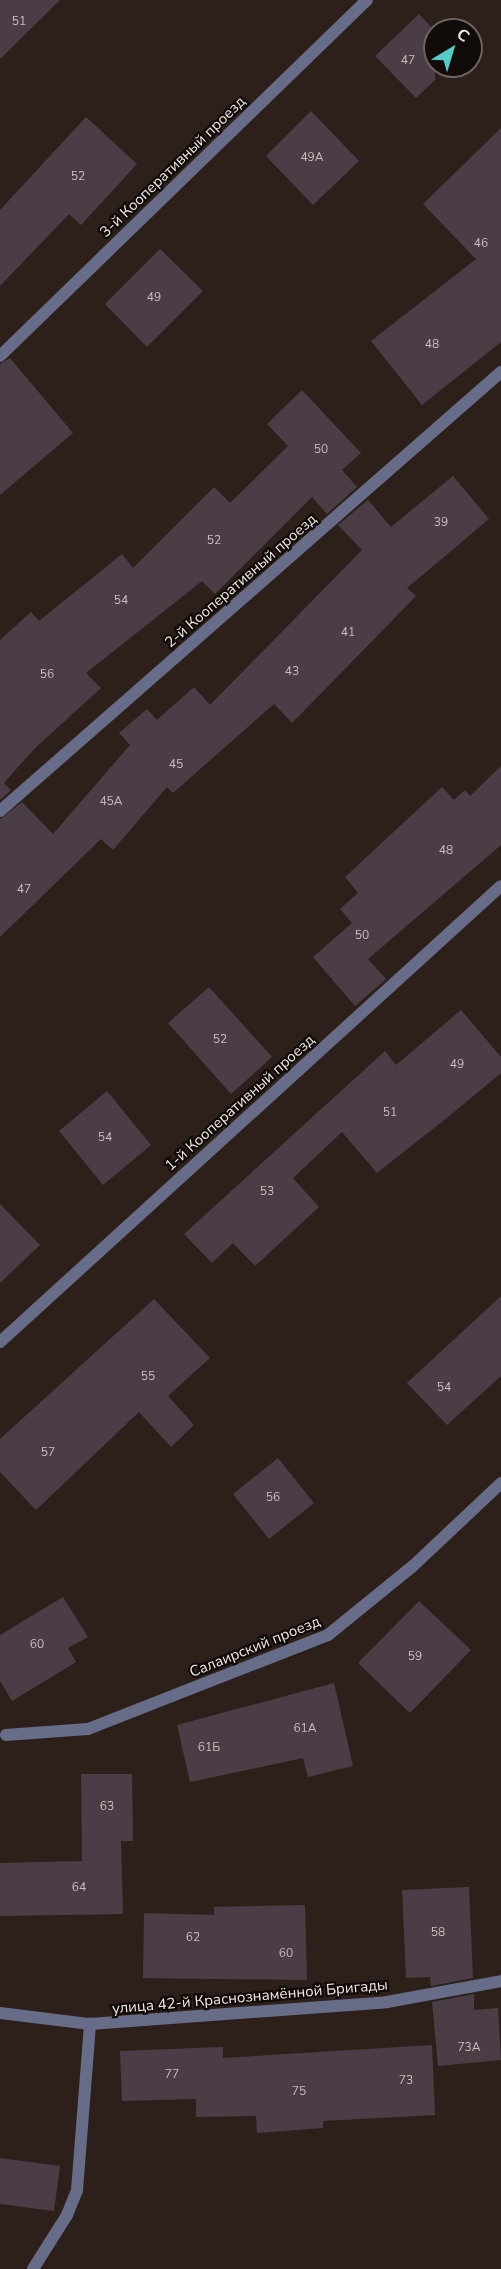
<!DOCTYPE html>
<meta charset="utf-8">
<style>
body{margin:0}
#map{position:relative;width:501px;height:2269px;overflow:hidden;background:#2d201a;font-family:"Nunito Sans",sans-serif}
div>[style]{position:absolute}
.building>*{inset:0;background:#4b3d46}
.lane>*{height:12px;margin:-6px;padding:0 6px;transform-origin:6px;border-radius:6px;background:#676d88}
.street>*{height:12px;margin:-6px;padding:0 6px;transform-origin:6px;border-radius:6px;background:#676d88}
span{translate:-50% -50%;white-space:nowrap;text-align:center;line-height:1.15;-webkit-text-stroke:4.5px #110b09;paint-order:stroke}
.number-label{font-size:12px;color:#c8bdbc}
.number-label span{-webkit-text-stroke-width:0}
.street-label{font-size:15px;color:#f1e8e4}
.north{position:absolute;left:423px;top:18px;width:60px;height:60px;box-sizing:border-box;background:#110b09;border:2px solid #6b6361;border-radius:50%;rotate:38deg;font-size:16px;font-weight:700;line-height:24px;text-align:center;color:#f1e8e4}
.north::after{content:'';display:block;margin:auto;width:21px;height:27px;background:#54cdc8;clip-path:polygon(50% 0,100% 100%,50% 72%,0 100%)}
</style>
<div id="map">
<div class="building">
<div style="clip-path:polygon(0 0,60px 0,0 59px)"></div>
<div style="clip-path:polygon(419px 14px,435px 31px,435px 80px,416px 98px,375px 56px)"></div>
<div style="clip-path:polygon(311px 111px,359px 161px,313px 205px,266px 156px)"></div>
<div style="clip-path:polygon(86px 117px,137px 164px,81px 225px,69px 214px,0 286px,0 210px)"></div>
<div style="clip-path:polygon(501px 128px,501px 342px,422px 405px,371px 341px,476px 259px,423px 204px)"></div>
<div style="clip-path:polygon(160px 249px,203px 291px,147px 347px,105px 304px)"></div>
<div style="clip-path:polygon(10px 358px,73px 433px,0 495px,0 364px)"></div>
<div style="clip-path:polygon(302px 390px,361px 453px,342px 470px,357px 487px,327px 514px,312px 497px,215px 594px,202px 581px,86px 673px,101px 688px,34px 749px,4px 783px,11px 790px,0 800px,0 640px,31px 612px,39px 621px,122px 554px,133px 568px,214px 487px,230px 503px,288px 446px,267px 424px)"></div>
<div style="clip-path:polygon(453px 476px,489px 519px,407px 588px,416px 596px,342px 672px,292px 723px,274px 704px,173px 793px,167px 787px,113px 850px,101px 839px,0 937px,0 819px,22px 802px,53px 834px,130px 745px,119px 733px,147px 709px,157px 720px,194px 687px,210px 705px,362px 550px,338px 525px,368px 500px,391px 527px)"></div>
<div style="clip-path:polygon(501px 766px,501px 845px,368px 959px,386px 979px,355px 1006px,313px 957px,352px 923px,340px 909px,358px 893px,345px 877px,442px 787px,454px 800px,465px 790px,470px 796px)"></div>
<div style="clip-path:polygon(209px 987px,272px 1057px,231px 1094px,168px 1023px)"></div>
<div style="clip-path:polygon(461px 1010px,501px 1057px,501px 1073px,453px 1113px,377px 1173px,342px 1132px,293px 1178px,319px 1207px,255px 1266px,233px 1243px,212px 1263px,184px 1234px,385px 1051px,396px 1065px)"></div>
<div style="clip-path:polygon(107px 1091px,151px 1145px,103px 1185px,59px 1131px)"></div>
<div style="clip-path:polygon(0 1204px,40px 1245px,0 1283px)"></div>
<div style="clip-path:polygon(501px 1296px,501px 1376px,447px 1425px,407px 1383px)"></div>
<div style="clip-path:polygon(154px 1299px,210px 1358px,168px 1396px,194px 1425px,171px 1447px,139px 1412px,36px 1510px,0 1472px,0 1439px)"></div>
<div style="clip-path:polygon(278px 1458px,314px 1503px,269px 1539px,233px 1494px)"></div>
<div style="clip-path:polygon(63px 1597px,88px 1637px,68px 1648px,76px 1662px,12px 1701px,0 1681px,0 1635px)"></div>
<div style="clip-path:polygon(419px 1601px,471px 1650px,410px 1713px,358px 1663px)"></div>
<div style="clip-path:polygon(334px 1683px,353px 1766px,308px 1777px,303px 1758px,190px 1782px,177px 1725px)"></div>
<div style="clip-path:polygon(81px 1774px,132px 1774px,133px 1841px,121px 1841px,123px 1914px,0 1916px,0 1863px,82px 1861px)"></div>
<div style="clip-path:polygon(469px 1887px,473px 1978px,431px 1986px,430px 1977px,406px 1978px,402px 1890px)"></div>
<div style="clip-path:polygon(305px 1905px,307px 1980px,143px 1978px,144px 1913px,214px 1915px,214px 1907px)"></div>
<div style="clip-path:polygon(474px 1994px,474px 2010px,498px 2008px,501px 2060px,438px 2066px,432px 2002px)"></div>
<div style="clip-path:polygon(432px 2045px,435px 2115px,323px 2121px,323px 2128px,257px 2133px,256px 2116px,196px 2117px,196px 2099px,122px 2101px,120px 2051px,223px 2047px,223px 2058px)"></div>
<div style="clip-path:polygon(0 2158px,60px 2166px,54px 2211px,0 2204px)"></div>
</div>
<div class="lane">
<div style="left:33px;top:2269px;width:64px;rotate:-57.8deg"></div>
<div style="left:67px;top:2215px;width:27px;rotate:-68deg"></div>
<div style="left:77px;top:2190px;width:167px;rotate:-85.5deg"></div>
</div>
<div class="street">
<div style="left:0;top:356px;width:511px;rotate:-44.13deg"></div>
<div style="left:0;top:811px;width:666px;rotate:-41.23deg"></div>
<div style="left:0;top:1342px;width:677px;rotate:-42.31deg"></div>
<div style="left:6px;top:1735px;width:82px;rotate:-4.2deg"></div>
<div style="left:88px;top:1729px;width:258px;rotate:-21.4deg"></div>
<div style="left:328px;top:1635px;width:109px;rotate:-39.1deg"></div>
<div style="left:413px;top:1566px;width:121px;rotate:-43.3deg"></div>
<div style="left:0;top:2013px;width:91px;rotate:7deg"></div>
<div style="left:90px;top:2024px;width:298px;rotate:-4.2deg"></div>
<div style="left:387px;top:2002px;width:116px;rotate:-10.4deg"></div>
</div>
<div class="number-label">
<span style="left:19px;top:22px">51</span>
<span style="left:408px;top:61px">47</span>
<span style="left:312px;top:158px">49А</span>
<span style="left:78px;top:177px">52</span>
<span style="left:481px;top:244px">46</span>
<span style="left:154px;top:298px">49</span>
<span style="left:432px;top:345px">48</span>
<span style="left:321px;top:450px">50</span>
<span style="left:441px;top:523px">39</span>
<span style="left:214px;top:541px">52</span>
<span style="left:121px;top:601px">54</span>
<span style="left:348px;top:633px">41</span>
<span style="left:292px;top:672px">43</span>
<span style="left:47px;top:675px">56</span>
<span style="left:176px;top:765px">45</span>
<span style="left:111px;top:802px">45А</span>
<span style="left:446px;top:851px">48</span>
<span style="left:24px;top:890px">47</span>
<span style="left:362px;top:936px">50</span>
<span style="left:220px;top:1040px">52</span>
<span style="left:457px;top:1065px">49</span>
<span style="left:390px;top:1113px">51</span>
<span style="left:105px;top:1138px">54</span>
<span style="left:267px;top:1192px">53</span>
<span style="left:148px;top:1377px">55</span>
<span style="left:444px;top:1388px">54</span>
<span style="left:48px;top:1453px">57</span>
<span style="left:273px;top:1498px">56</span>
<span style="left:37px;top:1645px">60</span>
<span style="left:415px;top:1657px">59</span>
<span style="left:305px;top:1729px">61А</span>
<span style="left:209px;top:1748px">61Б</span>
<span style="left:107px;top:1807px">63</span>
<span style="left:79px;top:1888px">64</span>
<span style="left:438px;top:1933px">58</span>
<span style="left:193px;top:1938px">62</span>
<span style="left:286px;top:1954px">60</span>
<span style="left:469px;top:2048px">73А</span>
<span style="left:172px;top:2075px">77</span>
<span style="left:406px;top:2081px">73</span>
<span style="left:299px;top:2092px">75</span>
</div>
<div class="street-label">
<span style="left:173px;top:167px;rotate:-44deg">3-й Кооперативный проезд</span>
<span style="left:241px;top:581px;rotate:-41deg">2-й Кооперативный проезд</span>
<span style="left:240px;top:1103px;rotate:-42deg">1-й Кооперативный проезд</span>
<span style="left:255px;top:1647px;rotate:-22deg">Салаирский проезд</span>
<span style="left:250px;top:1997px;rotate:-5deg">улица 42-й Краснознамённой Бригады</span>
</div>
<div class="north">С</div>
</div>
